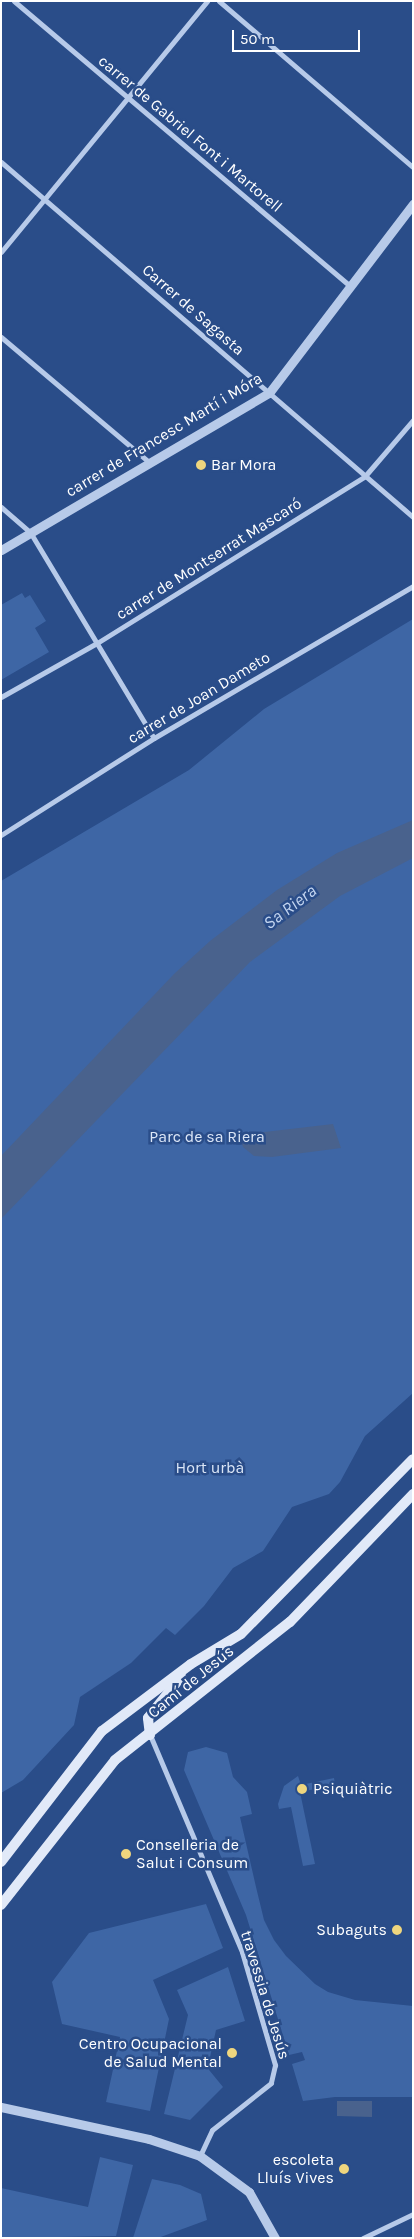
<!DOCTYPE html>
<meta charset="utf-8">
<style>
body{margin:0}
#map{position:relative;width:414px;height:2239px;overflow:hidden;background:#2a4d89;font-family:Karla,sans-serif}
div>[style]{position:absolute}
.green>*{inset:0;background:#3e66a5}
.water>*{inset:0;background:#49628d}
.minor>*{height:5px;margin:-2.5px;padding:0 2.5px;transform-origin:2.5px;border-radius:2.5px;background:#b7cae9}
.tertiary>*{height:9px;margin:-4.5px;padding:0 4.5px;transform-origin:4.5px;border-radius:4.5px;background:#b7cae9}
.secondary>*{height:10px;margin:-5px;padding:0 5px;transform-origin:5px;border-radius:5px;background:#e1e9f8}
.dots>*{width:14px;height:14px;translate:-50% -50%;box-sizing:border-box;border:2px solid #2a4d89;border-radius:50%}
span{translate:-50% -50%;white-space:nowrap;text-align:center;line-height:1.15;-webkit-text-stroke:5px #2a4d89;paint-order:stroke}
.street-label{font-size:16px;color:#fff}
.poi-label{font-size:16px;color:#fff}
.left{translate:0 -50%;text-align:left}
.right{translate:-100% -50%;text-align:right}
.park-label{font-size:16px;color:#dbe6f7}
.water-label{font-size:18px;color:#c3d5f0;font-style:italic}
.frame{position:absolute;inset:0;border:2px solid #fff;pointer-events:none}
.scale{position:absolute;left:232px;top:30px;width:128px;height:22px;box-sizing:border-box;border:2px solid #fff;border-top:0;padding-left:6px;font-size:15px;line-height:18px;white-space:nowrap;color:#fff;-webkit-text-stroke:4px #2a4d89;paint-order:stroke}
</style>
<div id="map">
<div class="green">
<div style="clip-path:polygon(22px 593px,25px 598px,30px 595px,46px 621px,35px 628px,49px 652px,1px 680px,1px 605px)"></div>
<div style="clip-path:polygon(413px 619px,413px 1393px,365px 1436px,340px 1482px,329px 1494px,292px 1507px,263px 1551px,233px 1568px,204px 1606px,175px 1635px,166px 1628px,131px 1663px,80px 1697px,74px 1725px,23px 1780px,1px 1793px,1px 881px,189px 770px,264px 709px)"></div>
<div style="clip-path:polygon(206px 1747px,227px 1753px,233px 1777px,247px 1792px,252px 1814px,240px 1817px,256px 1887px,264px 1920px,274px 1940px,286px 1956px,315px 1984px,328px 1992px,355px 2000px,413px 2006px,413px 2097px,335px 2097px,303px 2101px,292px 2064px,305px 2060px,302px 2052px,289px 2055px,246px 1915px,184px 1770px,188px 1752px)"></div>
<div style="clip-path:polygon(298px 1776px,301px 1785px,334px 1778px,335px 1785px,300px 1792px,315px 1864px,303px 1866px,291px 1807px,279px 1809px,278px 1804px,284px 1786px)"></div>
<div style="clip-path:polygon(206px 1904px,223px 1948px,153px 1980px,169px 2019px,150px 2111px,106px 2102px,120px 2037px,62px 2024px,52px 1982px,89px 1933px)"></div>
<div style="clip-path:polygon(228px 1967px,245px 2021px,216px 2030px,209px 2062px,205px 2065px,223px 2087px,190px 2120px,164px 2114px,188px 2015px,177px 1990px)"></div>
<div style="clip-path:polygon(100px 2157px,133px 2165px,116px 2236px,1px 2238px,1px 2188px,88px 2207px)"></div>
<div style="clip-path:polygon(152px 2179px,180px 2185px,201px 2194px,207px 2220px,158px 2238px,133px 2238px)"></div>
</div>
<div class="water">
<div style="clip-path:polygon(413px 820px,413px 858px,340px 896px,250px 962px,1px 1219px,1px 1156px,174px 974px,210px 941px,277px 890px,337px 853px)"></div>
<div style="clip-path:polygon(333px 1124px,341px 1148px,272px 1157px,254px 1156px,243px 1147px,239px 1135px)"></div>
<div style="clip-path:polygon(337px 2101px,372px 2101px,372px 2117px,337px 2116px)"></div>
</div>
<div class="minor">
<div style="left:14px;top:1px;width:441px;rotate:40.3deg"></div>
<div style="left:219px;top:1px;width:255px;rotate:40.6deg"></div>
<div style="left:1px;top:162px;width:544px;rotate:40.75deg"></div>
<div style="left:1px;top:252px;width:325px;rotate:-50.6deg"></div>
<div style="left:1px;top:337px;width:195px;rotate:40.2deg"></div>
<div style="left:1px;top:507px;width:38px;rotate:41deg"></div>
<div style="left:30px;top:532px;width:240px;rotate:59deg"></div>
<div style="left:1px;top:697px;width:110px;rotate:-29.4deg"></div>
<div style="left:97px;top:643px;width:316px;rotate:-31.9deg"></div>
<div style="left:365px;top:476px;width:74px;rotate:-49.4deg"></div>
<div style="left:1px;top:835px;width:181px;rotate:-32.4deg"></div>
<div style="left:154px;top:738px;width:300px;rotate:-30.4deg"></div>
<div style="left:150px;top:1735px;width:236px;rotate:67deg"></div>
<div style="left:242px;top:1952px;width:118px;rotate:73.7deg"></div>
<div style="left:275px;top:2065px;width:18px;rotate:103deg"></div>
<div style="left:271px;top:2083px;width:75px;rotate:141.5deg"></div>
<div style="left:212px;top:2130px;width:29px;rotate:115deg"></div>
<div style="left:363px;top:2238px;width:55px;rotate:-25.6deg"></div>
</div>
<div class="tertiary">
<div style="left:1px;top:550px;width:311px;rotate:-30.4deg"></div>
<div style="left:269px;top:393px;width:238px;rotate:-52.7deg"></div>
<div style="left:1px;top:2107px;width:151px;rotate:12.2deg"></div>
<div style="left:149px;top:2139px;width:54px;rotate:18.4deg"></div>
<div style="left:200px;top:2156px;width:61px;rotate:36.3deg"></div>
<div style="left:249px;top:2192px;width:53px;rotate:60.5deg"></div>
</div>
<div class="secondary">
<div style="left:150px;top:1735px;width:17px;rotate:-97deg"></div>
<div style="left:148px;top:1718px;width:53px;rotate:-51.2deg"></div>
<div style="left:1px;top:1862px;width:165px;rotate:-52.4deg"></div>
<div style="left:102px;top:1731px;width:111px;rotate:-37deg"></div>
<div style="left:191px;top:1664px;width:58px;rotate:-31deg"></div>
<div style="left:241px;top:1634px;width:245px;rotate:-45.5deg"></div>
<div style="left:1px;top:1905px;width:184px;rotate:-51.8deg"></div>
<div style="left:115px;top:1760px;width:223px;rotate:-38.3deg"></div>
<div style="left:290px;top:1622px;width:178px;rotate:-46.1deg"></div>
</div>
<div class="dots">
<div style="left:201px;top:465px;background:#efd67e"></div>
<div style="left:302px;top:1789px;background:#efd67e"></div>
<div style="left:126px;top:1854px;background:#efd67e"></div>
<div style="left:397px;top:1930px;background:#efd67e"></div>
<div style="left:232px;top:2053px;background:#efd67e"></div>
<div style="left:344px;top:2169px;background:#efd67e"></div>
</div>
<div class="street-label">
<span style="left:190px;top:134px;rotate:40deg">carrer de Gabriel Font i Martorell</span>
<span style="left:193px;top:310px;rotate:41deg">Carrer de Sagasta</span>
<span style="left:164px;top:435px;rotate:-31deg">carrer de Francesc Martí i Móra</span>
<span style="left:209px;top:559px;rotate:-32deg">carrer de Montserrat Mascaró</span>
<span style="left:199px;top:698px;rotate:-31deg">carrer de Joan Dameto</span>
<span style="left:191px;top:1682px;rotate:-39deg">Camí de Jesús</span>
<span style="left:265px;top:1995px;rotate:73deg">travessia de Jesús</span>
</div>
<div class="poi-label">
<span class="left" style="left:211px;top:465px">Bar Mora</span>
<span class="left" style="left:313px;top:1789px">Psiquiàtric</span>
<span class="left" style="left:136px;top:1854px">Conselleria de<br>Salut i Consum</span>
<span class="right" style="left:387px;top:1930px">Subaguts</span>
<span class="right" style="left:222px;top:2053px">Centro Ocupacional<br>de Salud Mental</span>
<span class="right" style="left:334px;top:2169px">escoleta<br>Lluís Vives</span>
</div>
<div class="park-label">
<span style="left:207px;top:1137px">Parc de sa Riera</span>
<span style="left:210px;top:1468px">Hort urbà</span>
</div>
<div class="water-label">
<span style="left:290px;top:907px;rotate:-37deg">Sa Riera</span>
</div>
<div class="frame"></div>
<div class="scale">50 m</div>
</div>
